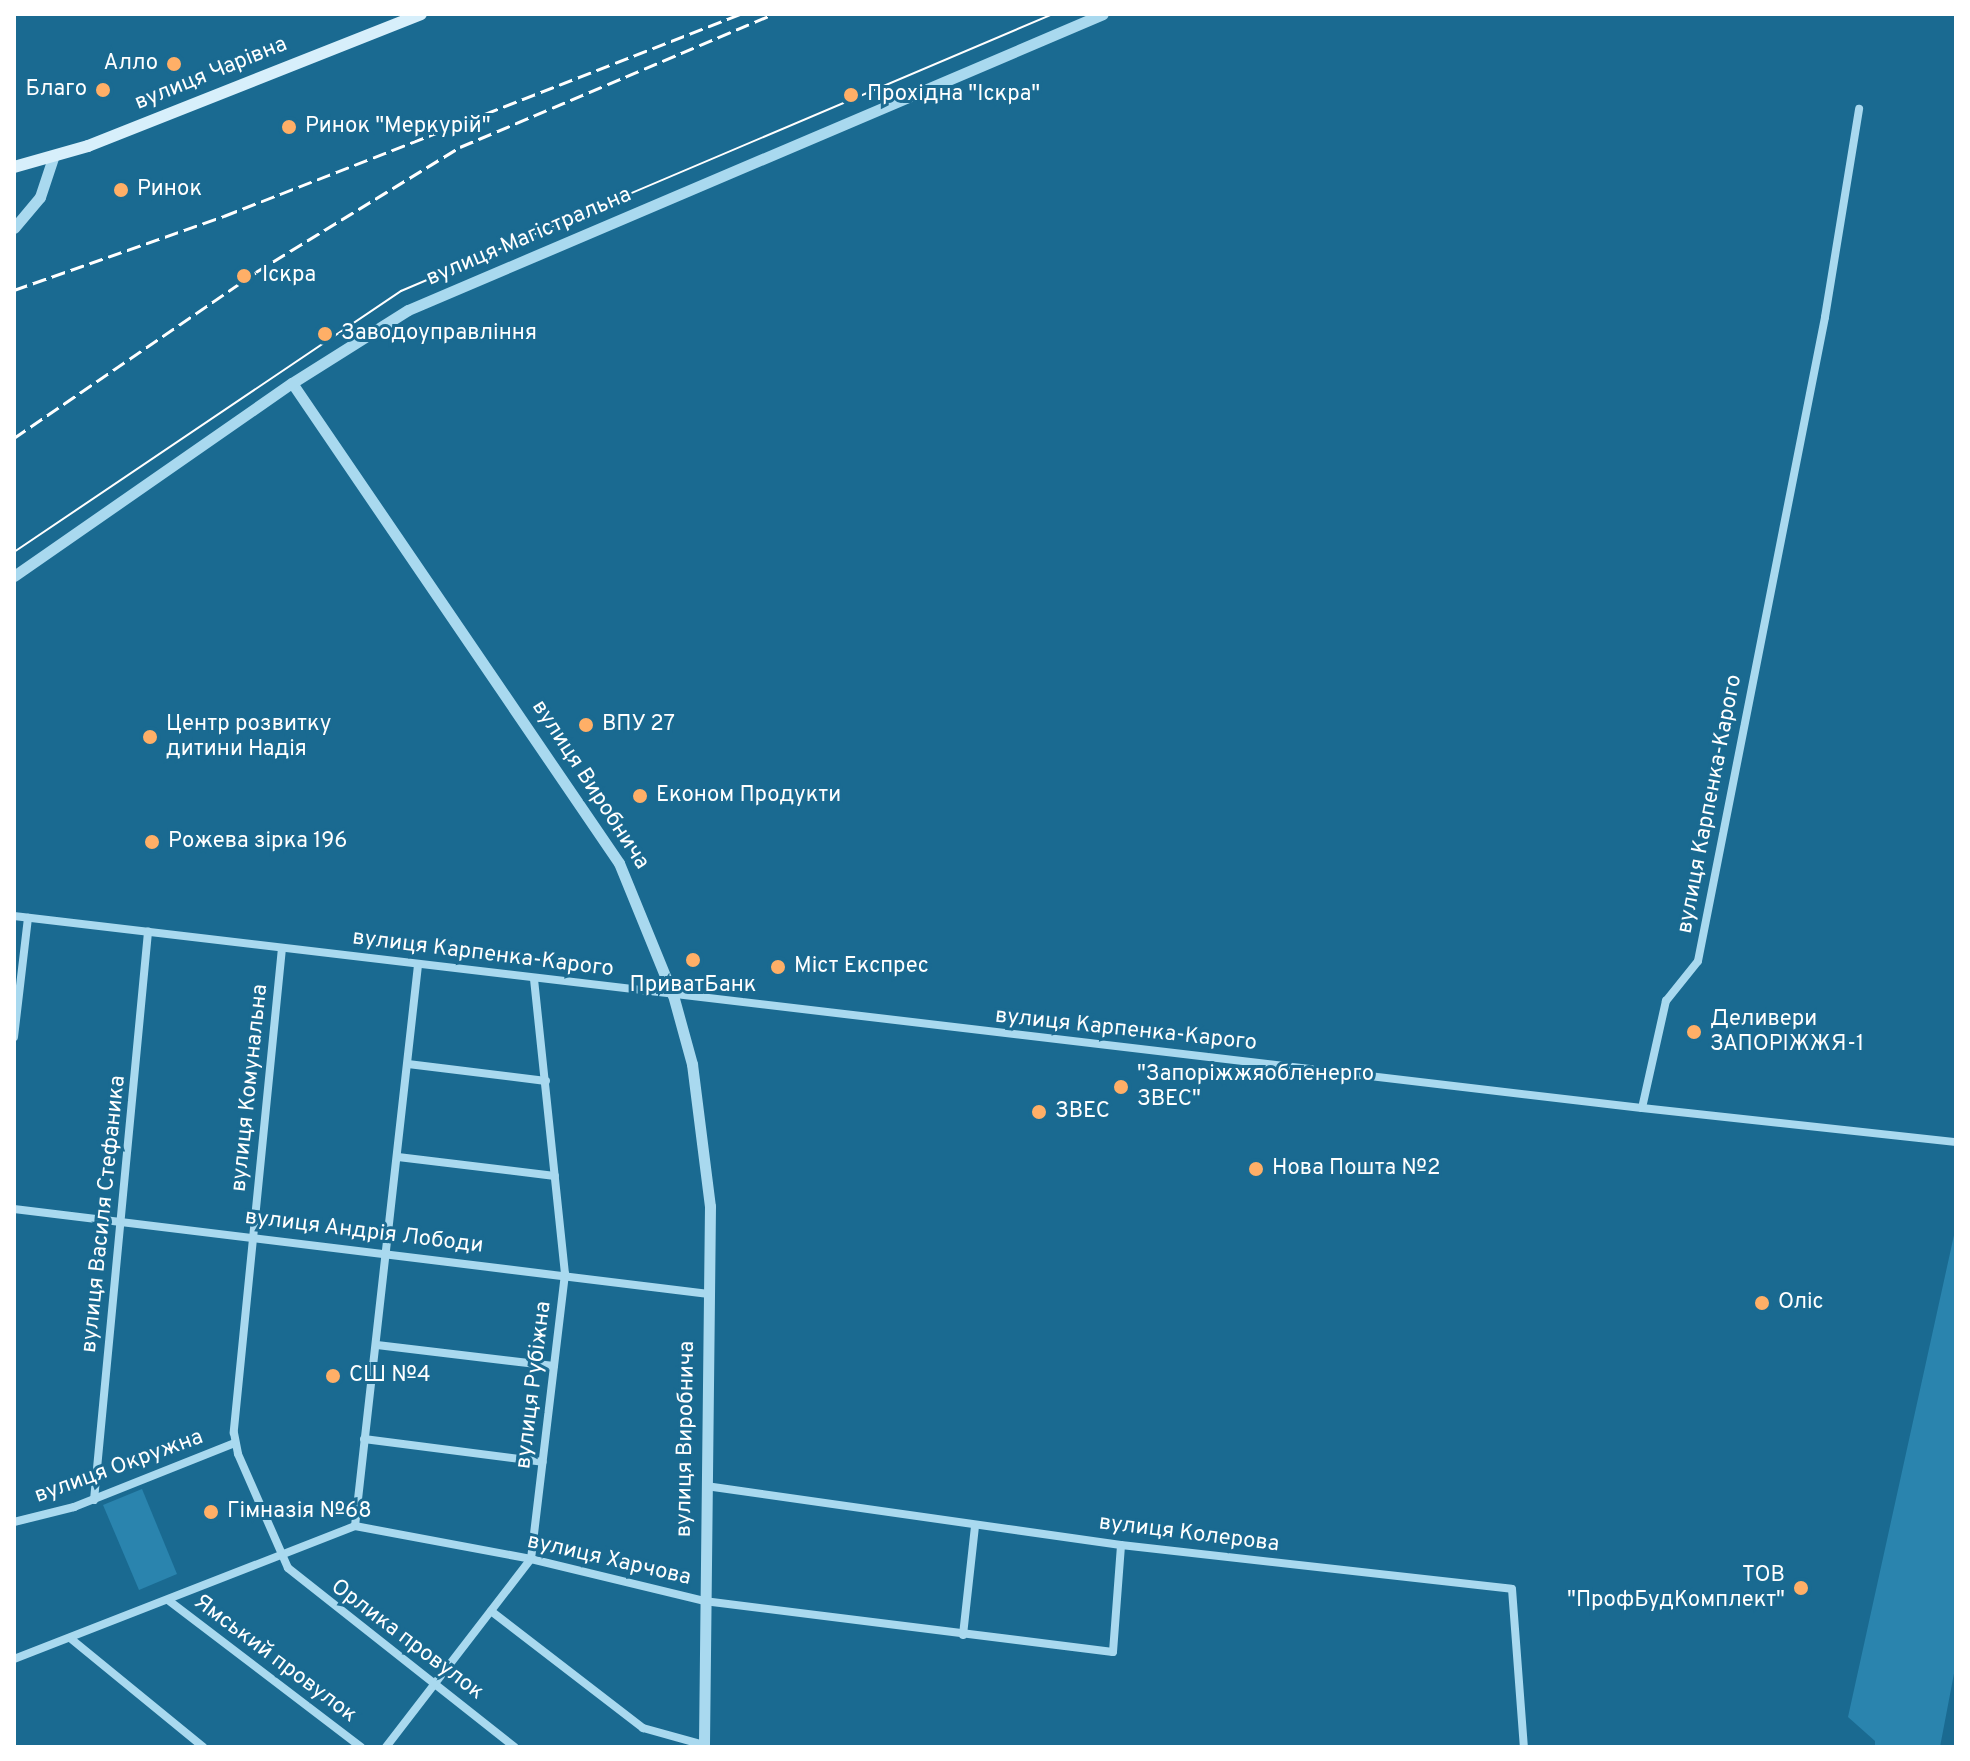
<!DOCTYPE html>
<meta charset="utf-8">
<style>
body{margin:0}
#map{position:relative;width:1970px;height:1761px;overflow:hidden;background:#1a6a91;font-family:Overpass,sans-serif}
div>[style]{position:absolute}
.green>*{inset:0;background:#2a84ae}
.minor>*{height:8px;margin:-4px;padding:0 4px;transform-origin:4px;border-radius:4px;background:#a9d9ef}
.tertiary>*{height:11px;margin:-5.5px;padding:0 5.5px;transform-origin:5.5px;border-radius:5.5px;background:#a9d9ef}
.secondary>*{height:12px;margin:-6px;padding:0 6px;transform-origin:6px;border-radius:6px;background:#d7effb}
.tram>*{height:2px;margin:-1px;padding:0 1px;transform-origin:1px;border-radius:1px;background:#fff}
.rail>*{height:3px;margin-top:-1.5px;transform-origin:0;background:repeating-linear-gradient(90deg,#fff 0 14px,transparent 0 20px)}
.dots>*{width:22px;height:22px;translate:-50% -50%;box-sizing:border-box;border:4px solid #1a6a91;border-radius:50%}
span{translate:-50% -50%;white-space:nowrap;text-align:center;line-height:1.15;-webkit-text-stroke:6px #1a6a91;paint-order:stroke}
.poi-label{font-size:22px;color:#fff}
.right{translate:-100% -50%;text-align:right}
.left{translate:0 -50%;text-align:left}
.street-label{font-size:22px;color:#fff}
.frame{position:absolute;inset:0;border:16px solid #fff;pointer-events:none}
</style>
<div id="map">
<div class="green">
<div style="clip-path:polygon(1956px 1226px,1956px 1663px,1940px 1747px,1875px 1747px,1875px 1741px,1848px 1717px)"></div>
<div style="clip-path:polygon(142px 1489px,177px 1574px,139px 1590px,103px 1505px)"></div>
</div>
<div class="minor">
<div style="left:14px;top:916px;width:1639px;rotate:6.73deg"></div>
<div style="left:1642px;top:1108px;width:110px;rotate:-77.4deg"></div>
<div style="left:1666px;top:1001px;width:51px;rotate:-51.3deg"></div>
<div style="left:1698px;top:961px;width:656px;rotate:-78.84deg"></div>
<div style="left:1825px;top:317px;width:211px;rotate:-80.7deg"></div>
<div style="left:282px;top:948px;width:487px;rotate:95.7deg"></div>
<div style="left:234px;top:1433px;width:21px;rotate:79deg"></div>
<div style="left:238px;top:1454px;width:124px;rotate:66.3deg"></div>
<div style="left:288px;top:1568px;width:289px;rotate:38.3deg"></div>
<div style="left:14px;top:1037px;width:120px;rotate:-83.3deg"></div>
<div style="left:408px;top:1064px;width:139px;rotate:7deg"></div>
<div style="left:1642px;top:1108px;width:316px;rotate:6.2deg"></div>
<div style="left:398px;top:1157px;width:158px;rotate:6.9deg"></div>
<div style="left:14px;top:1209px;width:700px;rotate:6.97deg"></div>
<div style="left:377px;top:1345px;width:178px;rotate:6.8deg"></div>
<div style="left:364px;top:1439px;width:180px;rotate:7.3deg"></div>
<div style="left:706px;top:1486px;width:419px;rotate:8.1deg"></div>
<div style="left:1121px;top:1545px;width:393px;rotate:6.4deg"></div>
<div style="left:1512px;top:1589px;width:158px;rotate:85.7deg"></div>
<div style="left:94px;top:1500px;width:571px;rotate:-84.57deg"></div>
<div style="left:14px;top:1522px;width:62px;rotate:-14deg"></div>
<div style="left:74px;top:1507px;width:173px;rotate:-21.7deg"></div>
<div style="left:355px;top:1526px;width:565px;rotate:-83.59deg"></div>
<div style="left:168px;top:1600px;width:243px;rotate:37.3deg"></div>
<div style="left:491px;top:1611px;width:192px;rotate:37.6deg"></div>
<div style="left:643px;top:1728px;width:63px;rotate:15.6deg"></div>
<div style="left:963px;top:1635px;width:110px;rotate:-83.7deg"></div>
<div style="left:70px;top:1638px;width:172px;rotate:39.3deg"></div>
<div style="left:14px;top:1659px;width:366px;rotate:-21.3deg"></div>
<div style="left:355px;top:1526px;width:179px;rotate:10.6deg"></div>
<div style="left:531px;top:1559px;width:178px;rotate:13.6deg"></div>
<div style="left:704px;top:1601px;width:412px;rotate:7.1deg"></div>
<div style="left:1113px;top:1652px;width:107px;rotate:-85.7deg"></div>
<div style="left:386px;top:1747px;width:237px;rotate:-52.4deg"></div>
<div style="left:531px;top:1559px;width:287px;rotate:-83.2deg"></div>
<div style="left:565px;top:1274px;width:297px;rotate:-96deg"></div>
</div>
<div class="tertiary">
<div style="left:14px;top:228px;width:40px;rotate:-50deg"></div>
<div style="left:40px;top:197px;width:41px;rotate:-71.6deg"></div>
<div style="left:292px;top:383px;width:581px;rotate:55.74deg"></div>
<div style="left:619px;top:863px;width:143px;rotate:67.8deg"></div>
<div style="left:673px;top:995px;width:72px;rotate:74.6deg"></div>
<div style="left:692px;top:1064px;width:143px;rotate:82.8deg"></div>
<div style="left:710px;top:1206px;width:541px;rotate:90.64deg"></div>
<div style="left:14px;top:576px;width:338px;rotate:-34.8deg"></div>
<div style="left:292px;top:383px;width:137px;rotate:-32.2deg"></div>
<div style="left:408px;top:310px;width:755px;rotate:-23.07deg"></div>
</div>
<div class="secondary">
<div style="left:14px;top:167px;width:77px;rotate:-15.8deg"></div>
<div style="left:88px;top:146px;width:358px;rotate:-21.6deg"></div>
</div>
<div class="tram">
<div style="left:14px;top:552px;width:467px;rotate:-34deg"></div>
<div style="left:401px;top:291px;width:708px;rotate:-23.02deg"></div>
</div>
<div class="rail">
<div style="left:14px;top:290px;width:223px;rotate:-19.4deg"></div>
<div style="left:224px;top:216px;width:554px;rotate:-21.38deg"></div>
<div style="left:14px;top:438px;width:293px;rotate:-34.4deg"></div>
<div style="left:256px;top:272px;width:239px;rotate:-31.5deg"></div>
<div style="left:460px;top:147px;width:340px;rotate:-23deg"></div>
</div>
<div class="dots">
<div style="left:174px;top:64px;background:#ffaf67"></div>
<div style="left:103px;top:90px;background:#ffaf67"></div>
<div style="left:851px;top:95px;background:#ffaf67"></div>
<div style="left:289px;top:127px;background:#ffaf67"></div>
<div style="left:121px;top:190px;background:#ffaf67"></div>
<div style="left:244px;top:276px;background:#ffaf67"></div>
<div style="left:325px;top:334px;background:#ffaf67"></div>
<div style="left:586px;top:725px;background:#ffaf67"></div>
<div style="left:150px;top:737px;background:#ffaf67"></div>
<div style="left:640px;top:796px;background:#ffaf67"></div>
<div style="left:152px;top:842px;background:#ffaf67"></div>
<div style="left:693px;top:960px;background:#ffaf67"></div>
<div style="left:778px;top:967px;background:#ffaf67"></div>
<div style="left:1694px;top:1032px;background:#ffaf67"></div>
<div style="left:1121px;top:1087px;background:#ffaf67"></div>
<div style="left:1039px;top:1112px;background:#ffaf67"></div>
<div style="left:1256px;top:1169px;background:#ffaf67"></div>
<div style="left:1762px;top:1303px;background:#ffaf67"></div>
<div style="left:333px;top:1376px;background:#ffaf67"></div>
<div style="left:211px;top:1512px;background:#ffaf67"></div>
<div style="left:1801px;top:1588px;background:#ffaf67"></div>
</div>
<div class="poi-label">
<span class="right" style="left:158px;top:64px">Алло</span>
<span class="right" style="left:87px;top:90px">Благо</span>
<span class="left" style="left:867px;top:95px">Прохідна "Іскра"</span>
<span class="left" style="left:305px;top:127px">Ринок "Меркурій"</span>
<span class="left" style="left:137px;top:190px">Ринок</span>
<span class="left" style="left:262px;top:276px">Іскра</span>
<span class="left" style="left:341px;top:334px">Заводоуправління</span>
<span class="left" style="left:166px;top:737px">Центр розвитку<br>дитини Надія</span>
<span class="left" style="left:602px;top:725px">ВПУ 27</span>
<span class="left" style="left:656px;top:796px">Економ Продукти</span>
<span class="left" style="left:168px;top:842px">Рожева зірка 196</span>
<span class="left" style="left:794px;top:967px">Мiст Експрес</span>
<span style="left:693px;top:986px">ПриватБанк</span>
<span class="left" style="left:1710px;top:1032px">Деливери<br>ЗАПОРІЖЖЯ-1</span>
<span class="left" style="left:1137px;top:1087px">"Запоріжжяобленерго<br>ЗВЕС"</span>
<span class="left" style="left:1055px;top:1112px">ЗВЕС</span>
<span class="left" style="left:1272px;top:1169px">Нова Пошта №2</span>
<span class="left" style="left:1778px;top:1303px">Оліс</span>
<span class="left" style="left:349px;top:1376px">СШ №4</span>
<span class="left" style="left:227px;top:1512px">Гімназія №68</span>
<span class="right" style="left:1785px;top:1588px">ТОВ<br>"ПрофБудКомплект"</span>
</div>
<div class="street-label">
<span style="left:211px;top:74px;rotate:-22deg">вулиця Чарівна</span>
<span style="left:529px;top:237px;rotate:-23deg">вулиця Магістральна</span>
<span style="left:590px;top:785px;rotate:57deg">вулиця Виробнича</span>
<span style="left:1710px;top:804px;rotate:-79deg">вулиця Карпенка-Карого</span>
<span style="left:483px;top:954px;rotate:7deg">вулиця Карпенка-Карого</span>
<span style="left:1126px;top:1030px;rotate:6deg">вулиця Карпенка-Карого</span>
<span style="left:250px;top:1088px;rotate:-84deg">вулиця Комунальна</span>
<span style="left:104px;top:1214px;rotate:-84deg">вулиця Василя Стефаника</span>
<span style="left:364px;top:1232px;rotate:7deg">вулиця Андрія Лободи</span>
<span style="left:534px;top:1385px;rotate:-83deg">вулиця Рубіжна</span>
<span style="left:686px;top:1439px;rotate:-89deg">вулиця Виробнича</span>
<span style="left:119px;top:1467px;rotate:-20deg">вулиця Окружна</span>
<span style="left:1189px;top:1534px;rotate:7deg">вулиця Колерова</span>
<span style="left:609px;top:1560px;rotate:13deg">вулиця Харчова</span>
<span style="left:407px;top:1640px;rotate:37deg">Орлика провулок</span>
<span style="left:275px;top:1659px;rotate:37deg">Ямський провулок</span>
</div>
<div class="frame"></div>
</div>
